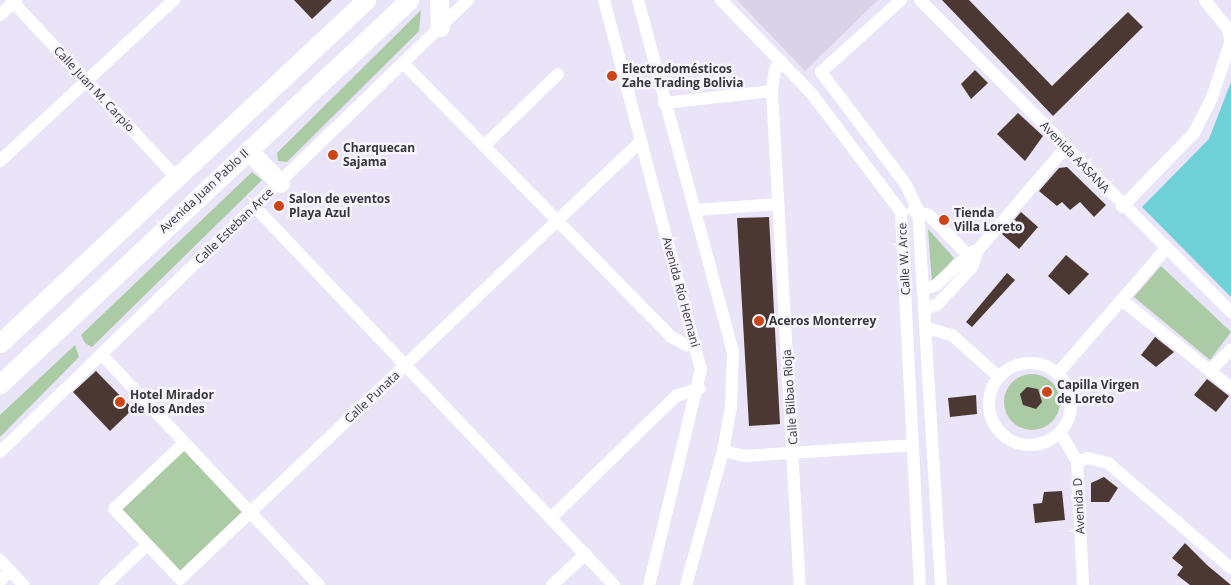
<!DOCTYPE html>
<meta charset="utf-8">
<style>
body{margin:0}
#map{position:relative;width:1231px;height:585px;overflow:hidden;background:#eae4f9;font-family:"Open Sans",sans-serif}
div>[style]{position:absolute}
.commercial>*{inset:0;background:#dad3e8}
.green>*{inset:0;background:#abcba4}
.round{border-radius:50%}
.water>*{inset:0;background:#6dd1d7}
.building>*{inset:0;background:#4b3832}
.minor>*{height:12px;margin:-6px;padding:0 6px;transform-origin:6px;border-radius:6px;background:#fff}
.minor>.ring{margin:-6px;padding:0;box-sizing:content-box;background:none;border:12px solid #fff;border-radius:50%}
.highway>*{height:19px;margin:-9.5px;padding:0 9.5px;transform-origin:9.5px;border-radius:9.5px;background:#fff}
.dots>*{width:14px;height:14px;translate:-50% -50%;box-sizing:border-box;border:2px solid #f6f4fc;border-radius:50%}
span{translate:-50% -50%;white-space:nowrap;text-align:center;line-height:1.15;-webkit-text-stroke:5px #f6f4fc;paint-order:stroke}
.poi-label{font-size:12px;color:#37353d;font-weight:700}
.left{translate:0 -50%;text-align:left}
.street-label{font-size:12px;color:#37353d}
</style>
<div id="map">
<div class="commercial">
<div style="clip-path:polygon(737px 0,878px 0,805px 71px)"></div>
</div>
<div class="green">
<div style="clip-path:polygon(421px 10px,419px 31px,287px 162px,278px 161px,277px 153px)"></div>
<div style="clip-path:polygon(252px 172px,262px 180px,92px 347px,85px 343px,81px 335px)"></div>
<div style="clip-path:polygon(928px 229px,954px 258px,932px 283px)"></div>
<div style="clip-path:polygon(1161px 266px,1231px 332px,1210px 360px,1134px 297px)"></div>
<div style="clip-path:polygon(75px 345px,79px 357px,0 437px,0 415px)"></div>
<div class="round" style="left:1004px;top:374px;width:56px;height:56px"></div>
<div style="clip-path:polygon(184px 450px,245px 514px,182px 574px,122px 510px)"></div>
</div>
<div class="water">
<div style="clip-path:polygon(1231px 82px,1231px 297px,1142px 207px,1209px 139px)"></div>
</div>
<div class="building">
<div style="clip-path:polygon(294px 0,332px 0,312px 19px)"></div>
<div style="clip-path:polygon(942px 0,969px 0,1052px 86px,1128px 12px,1143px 27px,1053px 116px)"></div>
<div style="clip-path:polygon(975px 70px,988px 83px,971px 99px,961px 84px)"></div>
<div style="clip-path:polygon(1018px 113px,1043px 136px,1025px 161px,997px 134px)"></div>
<div style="clip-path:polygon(1067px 167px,1106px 205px,1094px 217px,1080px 202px,1070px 210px,1062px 202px,1057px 206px,1039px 191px,1059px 168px)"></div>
<div style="clip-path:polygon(1021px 212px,1038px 227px,1019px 249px,1002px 234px)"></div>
<div style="clip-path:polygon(769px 217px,780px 424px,749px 426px,737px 218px)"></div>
<div style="clip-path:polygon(1066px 255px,1089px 274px,1069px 295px,1048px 276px)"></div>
<div style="clip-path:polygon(1007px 273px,1015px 280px,972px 327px,966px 322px)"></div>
<div style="clip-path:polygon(1155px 337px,1174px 352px,1156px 367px,1141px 355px)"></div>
<div style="clip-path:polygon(96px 371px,133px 409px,110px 431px,73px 392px)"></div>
<div style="clip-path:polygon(1207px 379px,1229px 396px,1216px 412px,1194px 395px)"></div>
<div style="clip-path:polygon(1027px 387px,1038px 389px,1042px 402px,1036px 409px,1023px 405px,1020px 394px)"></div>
<div style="clip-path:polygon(976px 395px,977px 414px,950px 417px,948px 398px)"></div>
<div style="clip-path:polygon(1104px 477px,1118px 488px,1109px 502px,1091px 502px,1091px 483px)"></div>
<div style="clip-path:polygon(1062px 491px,1065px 520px,1035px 523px,1033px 504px,1042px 503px,1044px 492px)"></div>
<div style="clip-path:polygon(1185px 543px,1207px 565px,1231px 585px,1190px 585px,1177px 575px,1183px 567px,1172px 558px)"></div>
</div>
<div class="minor">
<div style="left:11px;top:0;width:243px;rotate:47deg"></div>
<div style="left:604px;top:0;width:382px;rotate:75.3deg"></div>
<div style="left:701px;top:369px;width:222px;rotate:103.5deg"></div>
<div style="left:638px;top:0;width:364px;rotate:74.9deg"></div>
<div style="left:733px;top:351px;width:56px;rotate:92deg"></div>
<div style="left:731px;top:407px;width:45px;rotate:100.3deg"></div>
<div style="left:723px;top:451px;width:139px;rotate:105.4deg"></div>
<div style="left:721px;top:0;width:131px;rotate:45.9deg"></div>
<div style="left:812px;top:94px;width:148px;rotate:53deg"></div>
<div style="left:901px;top:212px;width:373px;rotate:87.1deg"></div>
<div style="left:901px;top:0;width:108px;rotate:138deg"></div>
<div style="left:821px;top:72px;width:139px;rotate:52.9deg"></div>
<div style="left:905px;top:183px;width:30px;rotate:64deg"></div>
<div style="left:918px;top:210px;width:376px;rotate:86.5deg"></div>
<div style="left:920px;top:0;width:441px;rotate:45.1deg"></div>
<div style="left:0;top:15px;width:22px;rotate:-43deg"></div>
<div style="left:782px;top:62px;width:10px;rotate:135deg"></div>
<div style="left:775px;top:69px;width:22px;rotate:98deg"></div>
<div style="left:772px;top:91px;width:495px;rotate:86.8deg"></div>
<div style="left:403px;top:63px;width:383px;rotate:45.6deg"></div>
<div style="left:671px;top:337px;width:18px;rotate:27deg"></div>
<div style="left:687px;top:345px;width:9px;rotate:-6deg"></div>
<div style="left:664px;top:103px;width:109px;rotate:-6.3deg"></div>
<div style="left:484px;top:146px;width:103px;rotate:-44.2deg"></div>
<div style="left:0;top:161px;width:237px;rotate:-42.8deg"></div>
<div style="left:255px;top:207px;width:521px;rotate:46.48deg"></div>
<div style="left:1122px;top:207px;width:103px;rotate:-45.8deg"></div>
<div style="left:1194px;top:133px;width:39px;rotate:-63deg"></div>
<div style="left:1212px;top:98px;width:58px;rotate:-71.9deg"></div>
<div style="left:1230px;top:43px;width:13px;rotate:-94deg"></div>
<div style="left:1229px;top:30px;width:38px;rotate:-129deg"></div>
<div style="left:696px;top:210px;width:82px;rotate:-4.2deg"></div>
<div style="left:913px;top:211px;width:16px;rotate:14deg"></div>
<div style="left:929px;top:215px;width:53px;rotate:45.8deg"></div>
<div style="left:924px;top:289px;width:13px;rotate:-18deg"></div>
<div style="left:936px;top:285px;width:50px;rotate:-42.6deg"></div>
<div style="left:1122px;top:300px;width:140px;rotate:38.9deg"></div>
<div style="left:925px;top:309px;width:14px;rotate:-21deg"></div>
<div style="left:938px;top:304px;width:50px;rotate:-47.4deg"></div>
<div style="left:972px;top:267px;width:18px;rotate:-71deg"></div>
<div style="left:978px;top:250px;width:135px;rotate:-49.5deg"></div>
<div style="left:927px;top:328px;width:26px;rotate:16deg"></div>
<div style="left:952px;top:335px;width:63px;rotate:41.8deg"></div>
<div style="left:102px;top:355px;width:316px;rotate:46.7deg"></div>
<div class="ring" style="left:989px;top:363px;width:70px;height:70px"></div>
<div style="left:1210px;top:371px;width:30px;rotate:-46deg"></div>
<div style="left:1058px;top:373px;width:163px;rotate:-49deg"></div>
<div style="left:1060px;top:432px;width:34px;rotate:60deg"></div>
<div style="left:1077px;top:462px;width:123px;rotate:87.2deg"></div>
<div style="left:184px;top:443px;width:96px;rotate:136.7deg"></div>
<div style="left:114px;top:509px;width:96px;rotate:46.7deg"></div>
<div style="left:180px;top:579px;width:633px;rotate:-43.53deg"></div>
<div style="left:723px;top:451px;width:22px;rotate:13deg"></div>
<div style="left:744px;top:456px;width:168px;rotate:-3.7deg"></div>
<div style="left:0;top:452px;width:651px;rotate:-44deg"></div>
<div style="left:1077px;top:462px;width:12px;rotate:-20deg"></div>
<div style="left:1088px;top:458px;width:21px;rotate:14deg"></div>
<div style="left:1108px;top:463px;width:162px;rotate:40.5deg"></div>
<div style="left:551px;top:518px;width:175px;rotate:-44.3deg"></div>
<div style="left:676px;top:396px;width:25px;rotate:-18deg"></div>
<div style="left:0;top:560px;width:34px;rotate:47deg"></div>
<div style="left:0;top:581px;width:14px;rotate:-45deg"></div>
<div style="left:105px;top:585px;width:58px;rotate:-43.6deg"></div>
<div style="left:552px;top:585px;width:46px;rotate:-42.4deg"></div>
</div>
<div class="highway">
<div style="left:439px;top:0;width:27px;rotate:88deg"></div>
<div style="left:248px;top:150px;width:46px;rotate:45.9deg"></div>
<div style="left:0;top:343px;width:502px;rotate:-43.14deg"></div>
<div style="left:0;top:384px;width:561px;rotate:-43.19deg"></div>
</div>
<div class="dots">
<div style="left:612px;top:76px;background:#cc4515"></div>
<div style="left:333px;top:155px;background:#cc4515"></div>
<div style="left:279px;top:206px;background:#cc4515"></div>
<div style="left:944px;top:220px;background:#cc4515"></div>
<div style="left:759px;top:321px;background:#cc4515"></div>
<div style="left:1047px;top:392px;background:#cc4515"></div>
<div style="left:120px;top:402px;background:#cc4515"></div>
</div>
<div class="poi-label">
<span class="left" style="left:622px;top:76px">Electrodomésticos<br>Zahe Trading Bolivia</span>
<span class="left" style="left:343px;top:155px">Charquecan<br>Sajama</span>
<span class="left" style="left:289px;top:206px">Salon de eventos<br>Playa Azul</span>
<span class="left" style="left:954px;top:220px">Tienda<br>Villa Loreto</span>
<span class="left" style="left:769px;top:321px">Aceros Monterrey</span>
<span class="left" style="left:1057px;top:392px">Capilla Virgen<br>de Loreto</span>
<span class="left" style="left:130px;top:402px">Hotel Mirador<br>de los Andes</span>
</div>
<div class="street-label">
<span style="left:94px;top:89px;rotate:47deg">Calle Juan M. Carpio</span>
<span style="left:1075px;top:157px;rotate:46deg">Avenida AASANA</span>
<span style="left:204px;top:191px;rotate:-43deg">Avenida Juan Pablo II</span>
<span style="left:234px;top:226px;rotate:-44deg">Calle Esteban Arce</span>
<span style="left:904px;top:259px;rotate:-93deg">Calle W. Arce</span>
<span style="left:681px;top:292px;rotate:75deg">Avenida Río Hernani</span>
<span style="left:372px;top:397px;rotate:-43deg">Calle Punata</span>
<span style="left:790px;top:397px;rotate:-94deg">Calle Bilbao Rioja</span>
<span style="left:1079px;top:506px;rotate:-93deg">Avenida D</span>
</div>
</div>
